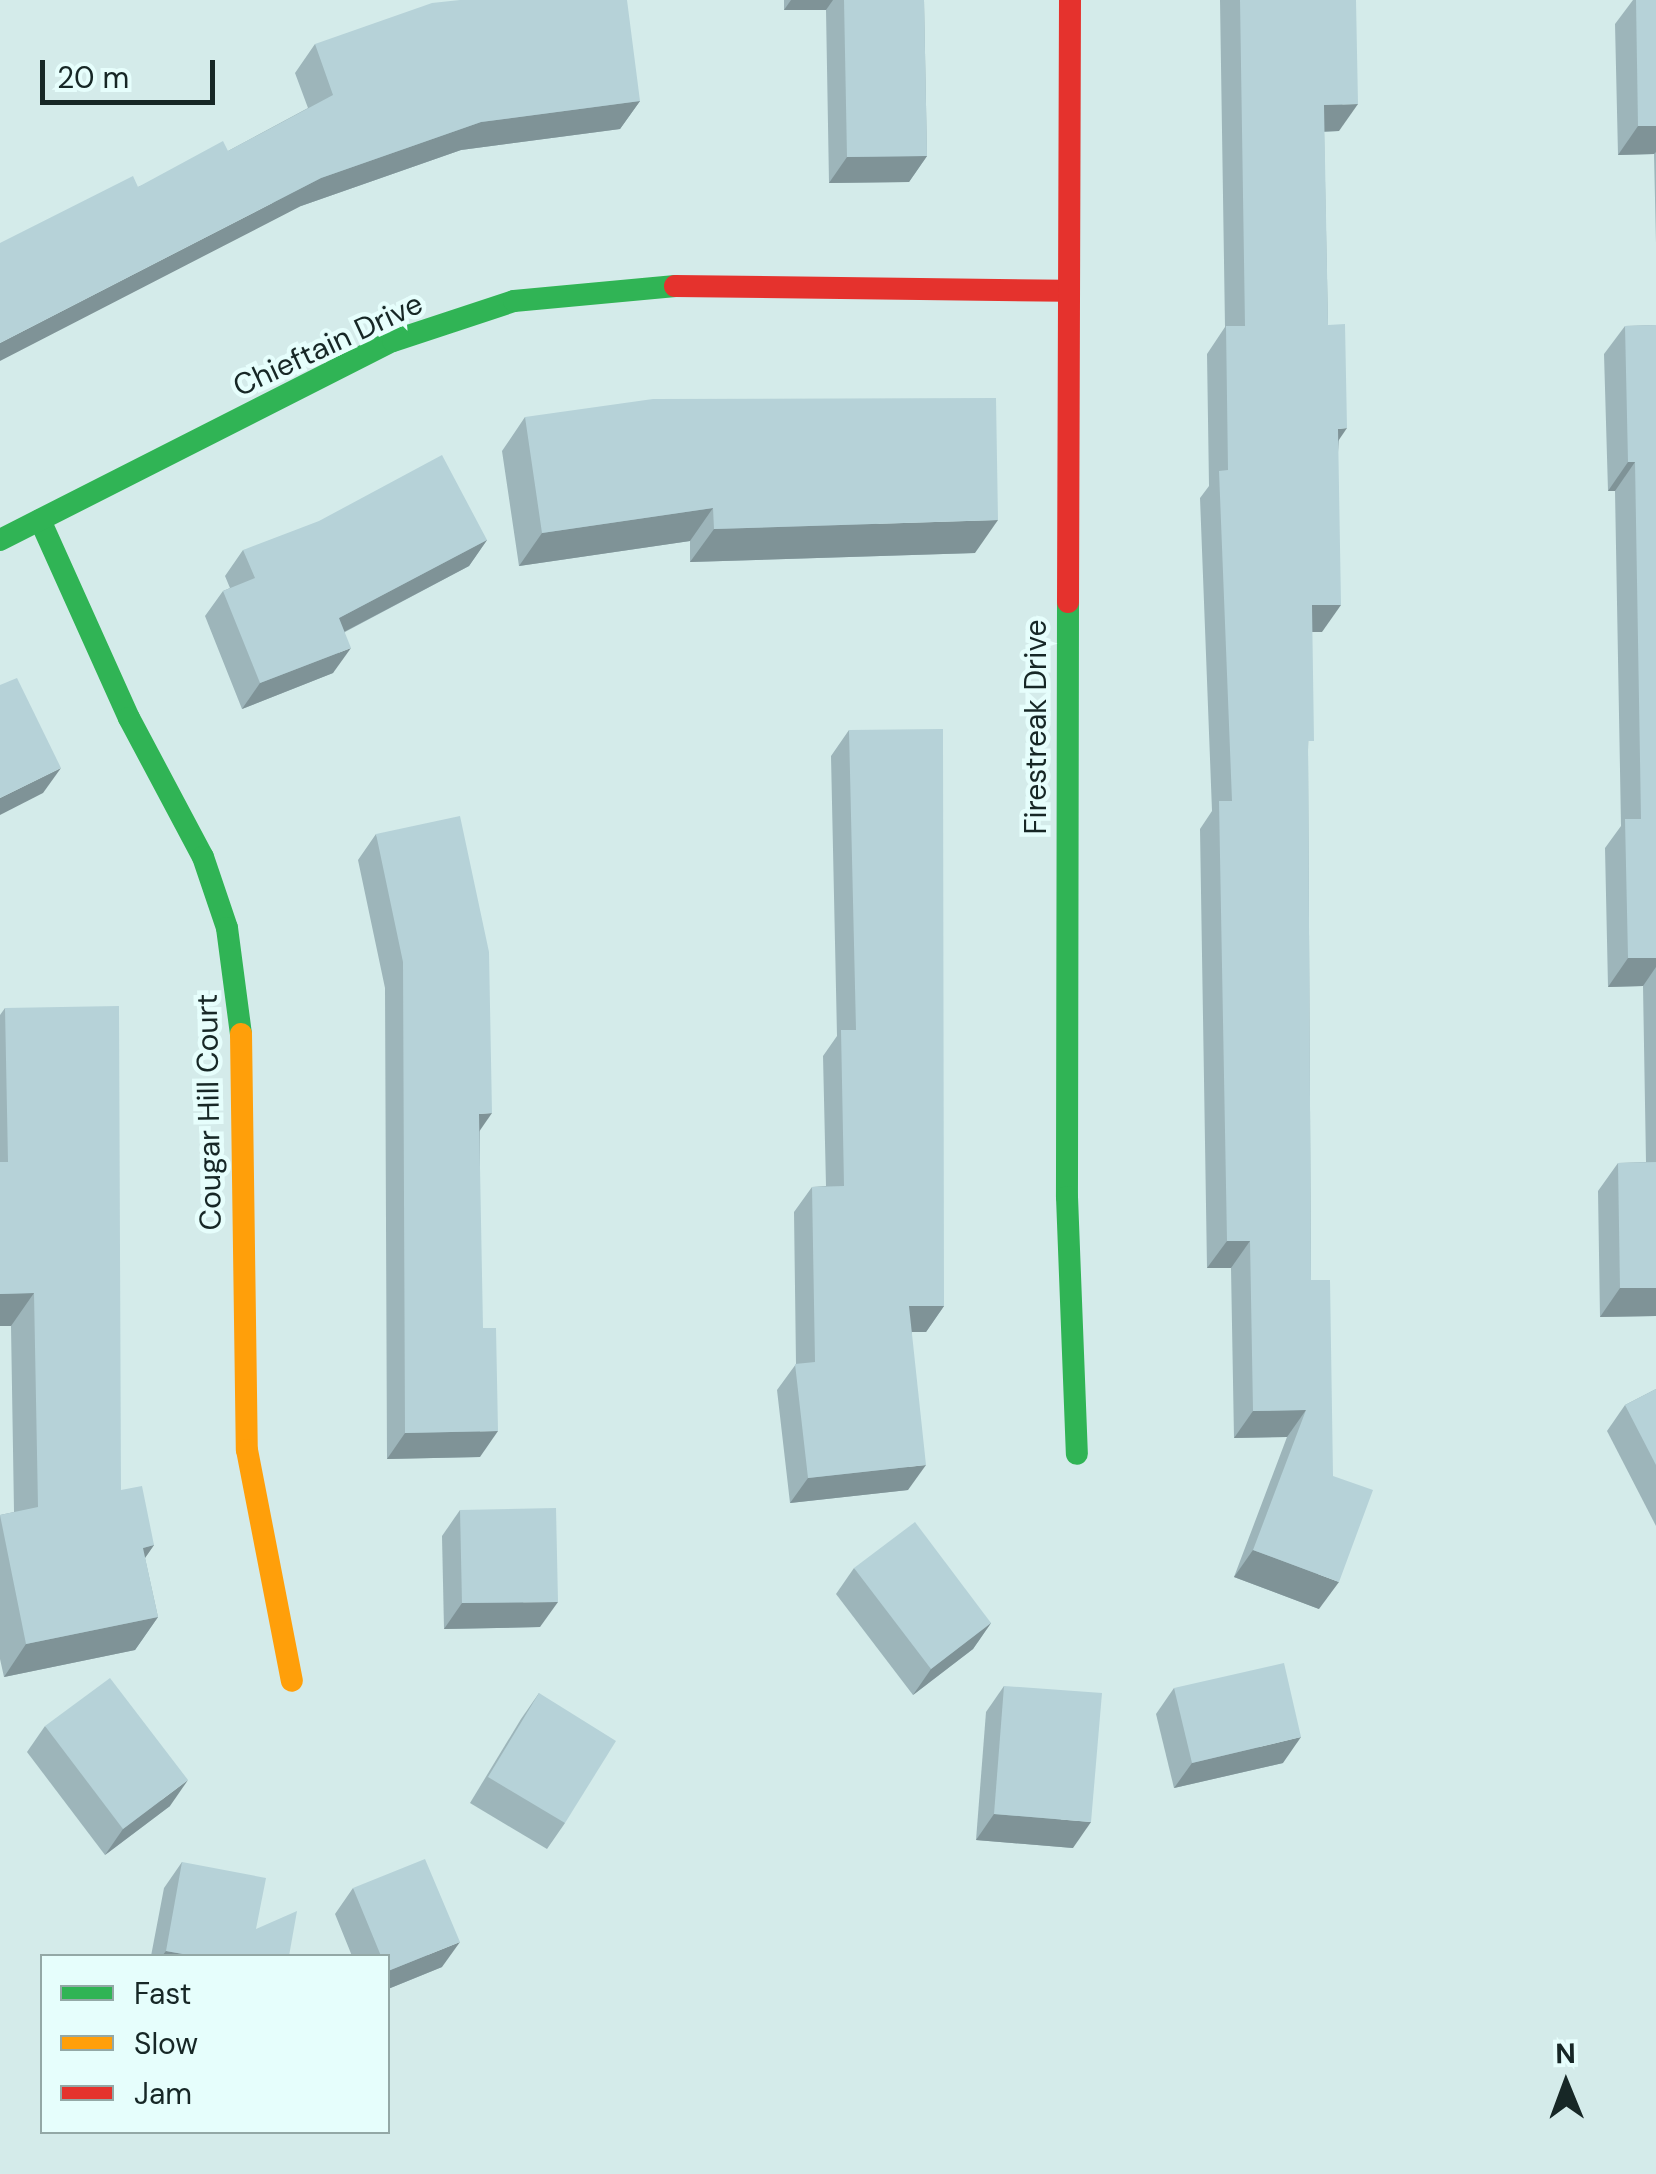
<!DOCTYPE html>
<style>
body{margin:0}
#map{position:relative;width:1656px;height:2174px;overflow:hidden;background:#d4ebea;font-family:"DM Sans",sans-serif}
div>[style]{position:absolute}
.fast>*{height:22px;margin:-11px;padding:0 11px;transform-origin:11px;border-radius:11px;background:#30b455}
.slow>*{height:22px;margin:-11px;padding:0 11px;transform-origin:11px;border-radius:11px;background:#ff9f0a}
.jam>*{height:22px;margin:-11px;padding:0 11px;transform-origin:11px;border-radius:11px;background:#e5322d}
.wall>*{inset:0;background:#9db5ba}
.shaded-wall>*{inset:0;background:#7f9397}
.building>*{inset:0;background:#b6d2d8}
span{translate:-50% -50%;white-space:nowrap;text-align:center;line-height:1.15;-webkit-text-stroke:9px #e6fefc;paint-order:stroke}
.street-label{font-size:30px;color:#172726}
.legend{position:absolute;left:40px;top:1954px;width:350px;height:180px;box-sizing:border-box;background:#e6fefc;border:2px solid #93a8a6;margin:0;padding:12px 18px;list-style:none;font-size:30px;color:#172726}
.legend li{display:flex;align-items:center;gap:20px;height:50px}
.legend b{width:50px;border:2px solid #93a8a6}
.north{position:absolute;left:1516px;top:2034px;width:100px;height:100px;-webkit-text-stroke:8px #e6fefc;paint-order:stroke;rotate:359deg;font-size:28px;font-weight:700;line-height:40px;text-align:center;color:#172726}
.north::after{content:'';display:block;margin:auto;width:35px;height:45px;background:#172726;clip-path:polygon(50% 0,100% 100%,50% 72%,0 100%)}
.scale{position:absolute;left:40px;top:60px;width:175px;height:45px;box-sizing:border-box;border:5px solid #172726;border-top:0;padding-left:12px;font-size:30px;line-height:35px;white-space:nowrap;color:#172726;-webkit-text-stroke:8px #e6fefc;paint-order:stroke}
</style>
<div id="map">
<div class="fast">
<div style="left:40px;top:520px;width:217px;rotate:65.8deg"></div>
<div style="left:129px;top:718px;width:157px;rotate:62deg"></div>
<div style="left:203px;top:857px;width:75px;rotate:71.3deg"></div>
<div style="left:227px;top:928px;width:107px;rotate:82.5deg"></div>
<div style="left:0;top:540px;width:441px;rotate:-26.9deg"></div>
<div style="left:393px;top:341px;width:127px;rotate:-18.3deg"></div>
<div style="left:514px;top:301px;width:162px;rotate:-5.3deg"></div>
<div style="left:1068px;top:602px;width:595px;rotate:90.1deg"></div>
<div style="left:1067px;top:1197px;width:257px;rotate:87.8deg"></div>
</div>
<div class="slow">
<div style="left:241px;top:1034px;width:416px;rotate:89.2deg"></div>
<div style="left:247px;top:1450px;width:235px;rotate:79deg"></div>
</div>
<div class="jam">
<div style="left:675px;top:286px;width:390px;rotate:0.7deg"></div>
<div style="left:1068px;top:602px;width:602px;rotate:-89.81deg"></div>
</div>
<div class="wall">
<div style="clip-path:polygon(784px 0,924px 0,927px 156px,909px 182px,829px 183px,826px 10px,784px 10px)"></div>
<div style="clip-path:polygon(1220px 0,1356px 0,1339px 131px,1324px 132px,1328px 325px,1339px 441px,1322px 632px,1312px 632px,1308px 750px,1311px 1280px,1319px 1609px,1234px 1577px,1287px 1437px,1234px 1438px,1231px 1268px,1207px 1268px,1200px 829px,1212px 811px,1200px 498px,1209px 486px,1207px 354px,1225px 327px)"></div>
<div style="clip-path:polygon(1633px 0,1656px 0,1656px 244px,1654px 154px,1618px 155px,1615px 24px)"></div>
<div style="clip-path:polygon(315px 44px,640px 101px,620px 129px,461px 150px,301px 206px,138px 187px,228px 151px,308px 108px,295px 73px)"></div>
<div style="clip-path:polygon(1656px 325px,1656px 1316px,1600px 1317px,1598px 1191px,1618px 1163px,1646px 1162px,1643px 986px,1608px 987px,1605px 848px,1621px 826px,1615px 491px,1608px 491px,1604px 354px,1625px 326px)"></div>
<div style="clip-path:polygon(525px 417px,975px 553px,690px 562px,690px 541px,519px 566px,502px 451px)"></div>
<div style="clip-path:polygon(487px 540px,469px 566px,345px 632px,333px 673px,242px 709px,205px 616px,223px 591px,230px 588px,225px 576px,243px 550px)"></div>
<div style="clip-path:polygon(849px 730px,944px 1306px,926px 1332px,912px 1332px,908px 1490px,790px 1503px,777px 1390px,796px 1364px,794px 1212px,812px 1187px,826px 1186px,823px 1056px,837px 1036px,831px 756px)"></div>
<div style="clip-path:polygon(376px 834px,480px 1131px,480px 1457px,387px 1459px,385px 988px,358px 860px)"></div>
<div style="clip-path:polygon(5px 1008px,121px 1490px,154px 1545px,145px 1558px,158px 1617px,135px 1650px,4px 1677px,0 1659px,0 1515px,14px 1512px,11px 1326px,0 1326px,0 1015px)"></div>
<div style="clip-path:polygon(1656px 1389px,1656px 1526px,1607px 1431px,1625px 1405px)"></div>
<div style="clip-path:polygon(460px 1510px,540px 1627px,444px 1629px,442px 1536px)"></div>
<div style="clip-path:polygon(854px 1568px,991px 1623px,973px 1649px,913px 1695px,836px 1594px)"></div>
<div style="clip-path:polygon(1004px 1686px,1073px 1848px,976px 1840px,986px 1712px)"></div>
<div style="clip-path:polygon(1174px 1688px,1283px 1763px,1174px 1788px,1156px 1714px)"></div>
<div style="clip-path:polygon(539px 1693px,565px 1823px,547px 1849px,470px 1803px,521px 1719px)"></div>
<div style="clip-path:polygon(45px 1726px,170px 1806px,105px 1855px,27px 1752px)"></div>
<div style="clip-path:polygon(182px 1862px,256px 1929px,289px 1956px,151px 1956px,164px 1888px)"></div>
<div style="clip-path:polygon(353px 1888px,442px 1967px,388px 1989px,388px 1956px,352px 1956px,335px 1914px)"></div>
</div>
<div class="shaded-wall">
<div style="clip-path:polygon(791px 0,833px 0,826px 10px,784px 10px)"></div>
<div style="clip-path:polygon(640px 101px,620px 129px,461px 150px,301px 206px,0 361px,0 343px,321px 178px,481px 122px)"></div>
<div style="clip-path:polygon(1358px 104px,1339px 131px,1305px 132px,1324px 105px)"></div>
<div style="clip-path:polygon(1638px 126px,1656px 126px,1656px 152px,1654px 154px,1618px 155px)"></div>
<div style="clip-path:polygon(927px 156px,909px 182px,829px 183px,847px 157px)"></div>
<div style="clip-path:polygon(1347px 428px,1328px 456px,1338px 429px)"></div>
<div style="clip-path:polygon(1628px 462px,1635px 462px,1615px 491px,1608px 491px)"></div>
<div style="clip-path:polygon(713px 508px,690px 541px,519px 566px,542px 533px)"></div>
<div style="clip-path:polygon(998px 520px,975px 553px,690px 562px,714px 529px)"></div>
<div style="clip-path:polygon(487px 540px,469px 566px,321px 644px,339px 618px)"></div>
<div style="clip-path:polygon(1312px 605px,1341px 605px,1322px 632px,1293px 632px)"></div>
<div style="clip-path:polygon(351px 648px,333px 673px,242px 709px,260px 683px)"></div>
<div style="clip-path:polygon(61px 768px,43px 793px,0 815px,0 798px)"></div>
<div style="clip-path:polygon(1628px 958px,1656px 958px,1656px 967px,1643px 986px,1608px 987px)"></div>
<div style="clip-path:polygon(492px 1113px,474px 1139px,479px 1114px)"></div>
<div style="clip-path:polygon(1227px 1241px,1250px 1241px,1231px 1268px,1207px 1268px)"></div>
<div style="clip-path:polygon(1620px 1288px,1656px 1288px,1656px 1316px,1600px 1317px)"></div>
<div style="clip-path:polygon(34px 1293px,11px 1326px,0 1326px,0 1294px)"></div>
<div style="clip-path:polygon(909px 1306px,944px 1306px,926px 1332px,891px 1332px)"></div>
<div style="clip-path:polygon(1306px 1410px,1287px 1437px,1234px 1438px,1253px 1411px)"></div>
<div style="clip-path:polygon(498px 1431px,480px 1457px,387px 1459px,405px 1433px)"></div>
<div style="clip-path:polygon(926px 1465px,908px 1490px,790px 1503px,808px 1478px)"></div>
<div style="clip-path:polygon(154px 1545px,131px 1578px,143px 1548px)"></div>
<div style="clip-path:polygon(1253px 1550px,1339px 1582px,1319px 1609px,1234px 1577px)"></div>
<div style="clip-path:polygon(558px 1602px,540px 1627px,444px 1629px,462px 1603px)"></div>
<div style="clip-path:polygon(158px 1617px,135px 1650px,4px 1677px,26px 1644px)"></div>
<div style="clip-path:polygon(991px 1623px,973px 1649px,913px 1695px,931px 1669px)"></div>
<div style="clip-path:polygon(1301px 1737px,1283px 1763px,1174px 1788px,1192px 1763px)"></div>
<div style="clip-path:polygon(188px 1780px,170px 1806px,105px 1855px,123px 1829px)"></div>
<div style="clip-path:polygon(994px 1814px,1091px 1822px,1073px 1848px,976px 1840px)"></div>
<div style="clip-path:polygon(460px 1942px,442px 1967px,388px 1989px,388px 1971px)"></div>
<div style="clip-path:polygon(166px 1951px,194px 1956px,162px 1956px)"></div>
</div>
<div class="building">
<div style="clip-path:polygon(460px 0,627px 0,640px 101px,481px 122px,321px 178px,0 343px,0 243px,133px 176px,138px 187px,223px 141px,228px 151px,333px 95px,315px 44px,432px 3px)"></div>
<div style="clip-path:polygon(844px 0,924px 0,927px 156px,847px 157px)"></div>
<div style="clip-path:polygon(1240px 0,1356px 0,1358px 104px,1324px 105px,1328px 325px,1345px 324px,1347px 428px,1338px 429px,1341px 605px,1312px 605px,1314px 741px,1308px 741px,1311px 1280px,1330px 1280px,1333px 1476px,1373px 1490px,1339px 1582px,1253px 1550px,1306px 1410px,1253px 1411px,1250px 1241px,1227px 1241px,1219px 801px,1232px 801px,1219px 471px,1228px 470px,1226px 326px,1245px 326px)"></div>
<div style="clip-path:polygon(1636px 0,1656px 0,1656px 126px,1638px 126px)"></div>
<div style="clip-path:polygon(1656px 325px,1656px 958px,1628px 958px,1625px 819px,1641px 819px,1635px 462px,1628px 462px,1625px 326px)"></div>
<div style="clip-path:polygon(996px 398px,998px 520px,714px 529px,713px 508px,542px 533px,525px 417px,653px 399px)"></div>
<div style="clip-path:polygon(442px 455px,487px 540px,339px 618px,351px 648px,260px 683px,223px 591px,255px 578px,243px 550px,319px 521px)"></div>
<div style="clip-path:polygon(17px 678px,61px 768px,0 798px,0 685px)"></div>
<div style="clip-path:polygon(943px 729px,944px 1306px,909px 1306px,926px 1465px,808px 1478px,795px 1364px,815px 1362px,812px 1187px,844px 1186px,841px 1030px,856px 1030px,849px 730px)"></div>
<div style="clip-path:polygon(460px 816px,489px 952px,492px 1113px,479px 1114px,483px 1328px,496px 1328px,498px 1431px,405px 1433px,403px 962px,376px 834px)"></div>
<div style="clip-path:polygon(119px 1006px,121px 1490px,142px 1486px,154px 1545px,143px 1548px,158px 1617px,26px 1644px,0 1515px,38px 1507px,34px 1293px,0 1294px,0 1162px,8px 1162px,5px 1008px)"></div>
<div style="clip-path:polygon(1656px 1162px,1656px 1288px,1620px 1288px,1618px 1163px)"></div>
<div style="clip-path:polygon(1656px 1389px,1656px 1465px,1625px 1405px)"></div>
<div style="clip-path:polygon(556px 1508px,558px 1602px,462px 1603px,460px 1510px)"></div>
<div style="clip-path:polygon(915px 1522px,991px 1623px,931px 1669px,854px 1568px)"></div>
<div style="clip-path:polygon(1284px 1663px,1301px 1737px,1192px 1763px,1174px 1688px)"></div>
<div style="clip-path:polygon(110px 1678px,188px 1780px,123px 1829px,45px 1726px)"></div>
<div style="clip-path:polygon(1004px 1686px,1102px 1693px,1091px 1822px,994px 1814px)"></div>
<div style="clip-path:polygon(539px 1693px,616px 1741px,565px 1823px,488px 1777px)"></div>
<div style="clip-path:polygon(425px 1859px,460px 1942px,388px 1971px,388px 1956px,381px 1956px,353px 1888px)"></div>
<div style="clip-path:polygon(182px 1862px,266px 1878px,256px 1929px,297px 1911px,289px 1956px,194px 1956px,166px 1951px)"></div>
</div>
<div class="street-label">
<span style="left:328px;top:345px;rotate:-25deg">Chieftain Drive</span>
<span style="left:1036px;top:727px;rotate:-90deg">Firestreak Drive</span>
<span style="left:209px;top:1112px;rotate:-91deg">Cougar Hill Court</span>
</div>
<ul class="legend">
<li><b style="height:12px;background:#30b455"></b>Fast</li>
<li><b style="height:12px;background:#ff9f0a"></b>Slow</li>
<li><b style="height:12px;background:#e5322d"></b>Jam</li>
</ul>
<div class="north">N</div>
<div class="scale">20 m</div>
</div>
